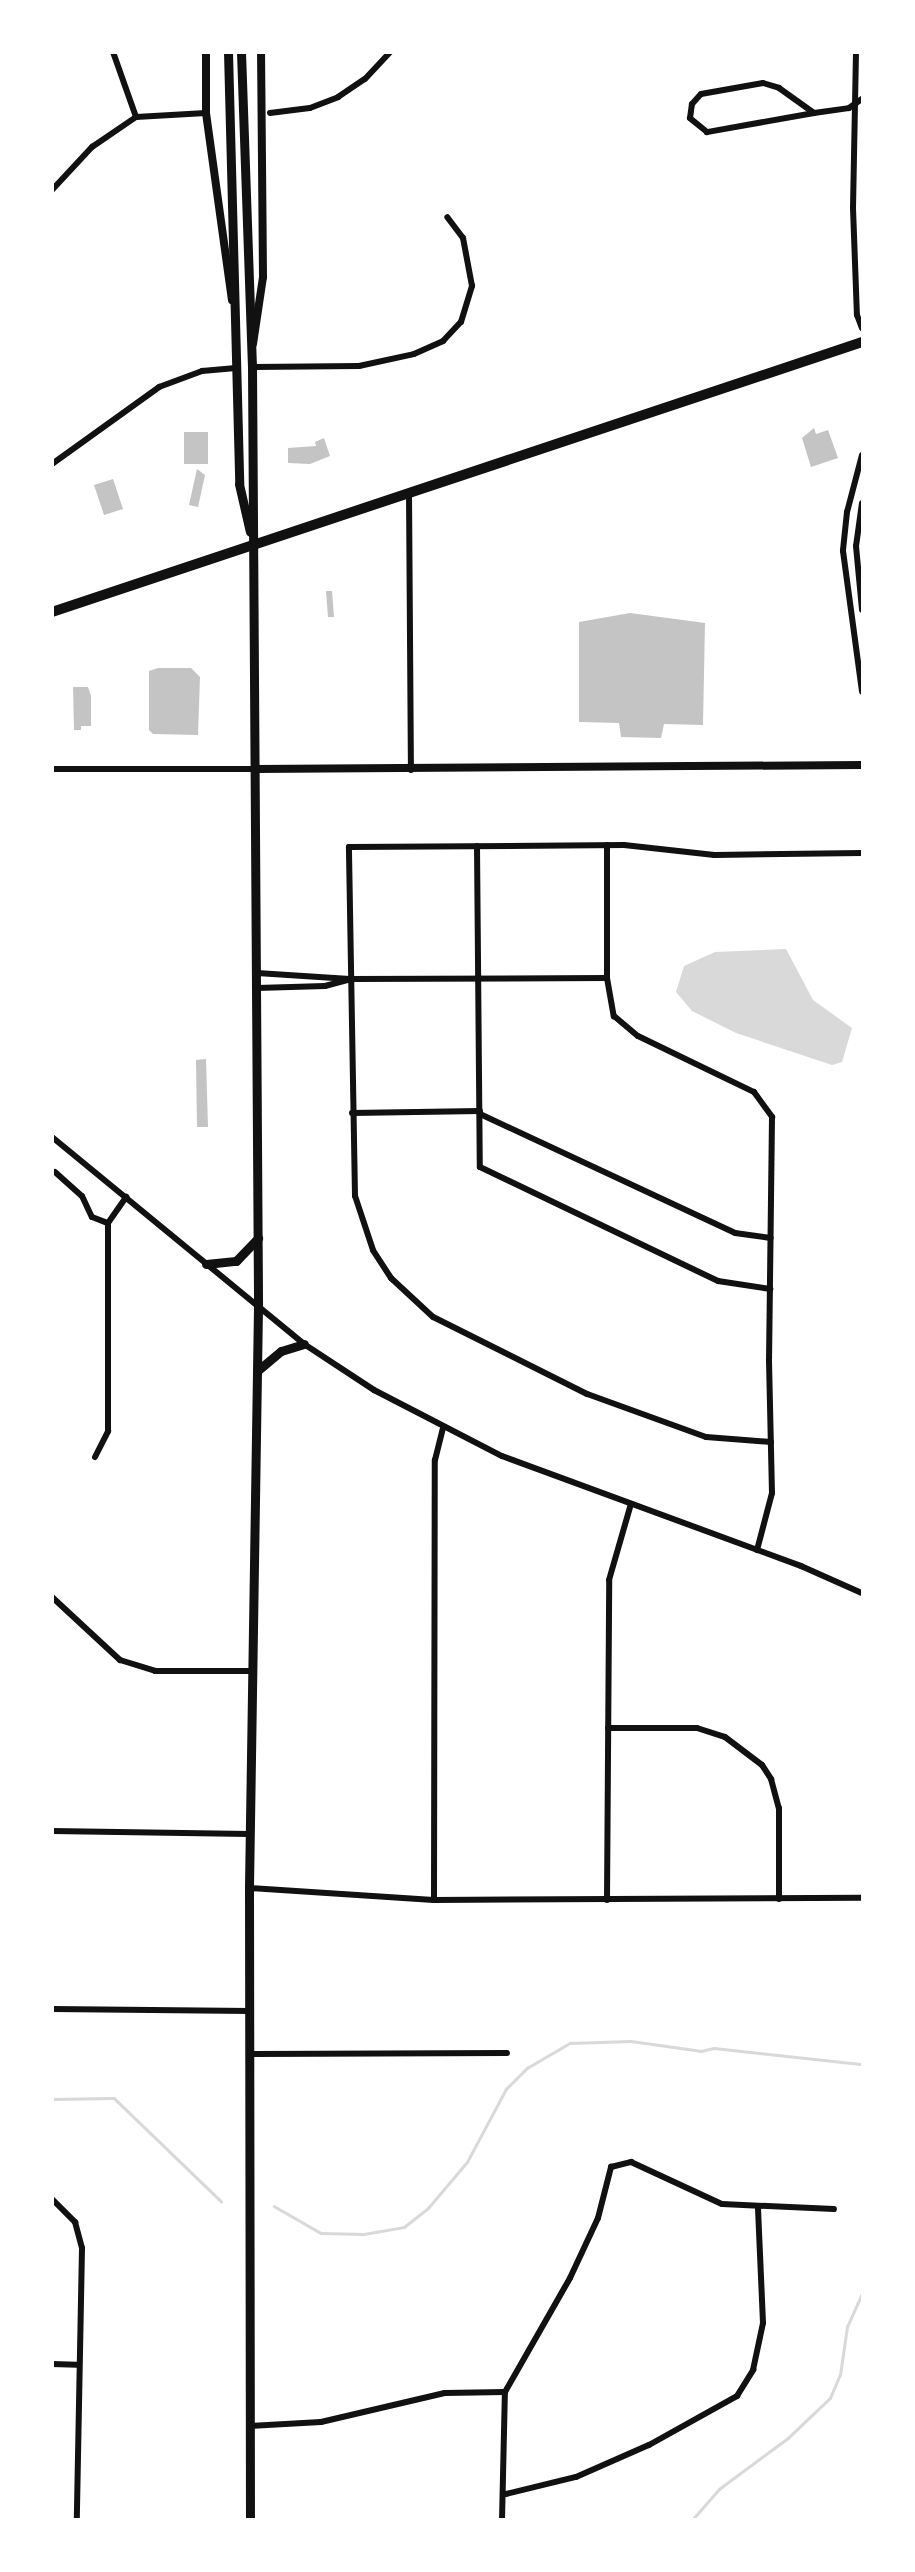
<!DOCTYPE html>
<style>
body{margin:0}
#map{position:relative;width:915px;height:2572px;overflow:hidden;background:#fff;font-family:Cabin,sans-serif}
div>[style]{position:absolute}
.water>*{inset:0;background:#d9d9d9}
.stream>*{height:2.5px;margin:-1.25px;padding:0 1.25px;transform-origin:1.25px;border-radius:1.25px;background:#d9d9d9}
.building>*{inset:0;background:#c4c4c4}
.minor>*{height:6px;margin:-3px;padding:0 3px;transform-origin:3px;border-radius:3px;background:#111}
.tertiary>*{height:8px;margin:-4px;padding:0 4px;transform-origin:4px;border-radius:4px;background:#111}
.secondary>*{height:9px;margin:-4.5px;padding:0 4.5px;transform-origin:4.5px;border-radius:4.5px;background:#111}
.primary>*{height:10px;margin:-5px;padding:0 5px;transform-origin:5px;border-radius:5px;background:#111}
span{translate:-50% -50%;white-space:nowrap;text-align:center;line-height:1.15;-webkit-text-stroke:7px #fff;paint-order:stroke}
.frame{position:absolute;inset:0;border:54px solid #fff;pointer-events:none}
</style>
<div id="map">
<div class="water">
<div style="clip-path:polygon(786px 949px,813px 1000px,852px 1028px,842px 1062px,832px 1065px,736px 1033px,692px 1011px,676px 992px,684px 966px,715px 952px)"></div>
</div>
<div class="stream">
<div style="left:52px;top:2099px;width:62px;rotate:-0.9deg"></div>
<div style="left:114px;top:2098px;width:149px;rotate:43.9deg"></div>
<div style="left:274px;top:2206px;width:54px;rotate:29.9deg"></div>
<div style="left:321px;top:2233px;width:43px;rotate:1.3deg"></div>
<div style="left:364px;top:2234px;width:41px;rotate:-9.9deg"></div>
<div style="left:404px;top:2227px;width:31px;rotate:-38deg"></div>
<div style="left:428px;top:2208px;width:60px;rotate:-49.7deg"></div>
<div style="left:467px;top:2162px;width:83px;rotate:-61.9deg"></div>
<div style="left:506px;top:2089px;width:30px;rotate:-45deg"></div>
<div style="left:527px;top:2068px;width:50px;rotate:-30.2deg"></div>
<div style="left:570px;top:2043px;width:61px;rotate:-1.9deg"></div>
<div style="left:631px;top:2041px;width:71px;rotate:8.1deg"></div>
<div style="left:701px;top:2051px;width:13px;rotate:-13deg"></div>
<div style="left:714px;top:2048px;width:149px;rotate:6.2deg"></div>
<div style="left:692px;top:2520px;width:41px;rotate:-48.9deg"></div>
<div style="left:719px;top:2489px;width:86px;rotate:-36.5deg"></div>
<div style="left:788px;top:2438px;width:58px;rotate:-43.6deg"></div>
<div style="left:830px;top:2398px;width:25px;rotate:-67deg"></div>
<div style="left:840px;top:2375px;width:49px;rotate:-81.7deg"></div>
<div style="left:847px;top:2327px;width:37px;rotate:-66deg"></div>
</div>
<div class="building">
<div style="clip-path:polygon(814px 428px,816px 434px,828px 430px,838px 458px,811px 467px,802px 438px)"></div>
<div style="clip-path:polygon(184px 432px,208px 432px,208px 464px,184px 464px)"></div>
<div style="clip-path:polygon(324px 438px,330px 456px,310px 464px,288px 463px,288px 448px,316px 446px,315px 442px)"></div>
<div style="clip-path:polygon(197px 469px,205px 475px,198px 507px,189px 505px)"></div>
<div style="clip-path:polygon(113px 479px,123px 509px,104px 515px,94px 485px)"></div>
<div style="clip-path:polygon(326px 591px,332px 591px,334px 617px,328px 617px)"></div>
<div style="clip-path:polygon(630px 613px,705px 623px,703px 725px,664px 724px,661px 738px,621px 737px,619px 723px,579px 722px,579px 622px)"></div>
<div style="clip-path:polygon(158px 668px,191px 668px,200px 677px,198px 735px,153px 734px,149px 730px,149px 671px)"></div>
<div style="clip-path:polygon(73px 687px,88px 687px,91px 696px,91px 726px,81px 726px,81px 730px,74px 730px)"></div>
<div style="clip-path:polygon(206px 1059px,208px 1127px,197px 1127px,196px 1060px)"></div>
</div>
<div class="minor">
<div style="left:113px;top:52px;width:69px;rotate:70.5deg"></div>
<div style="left:856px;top:52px;width:156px;rotate:91.1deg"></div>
<div style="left:853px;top:208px;width:107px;rotate:87.9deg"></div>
<div style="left:857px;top:315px;width:14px;rotate:69deg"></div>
<div style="left:763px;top:83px;width:17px;rotate:17deg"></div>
<div style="left:779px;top:88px;width:43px;rotate:35.5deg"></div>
<div style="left:814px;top:113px;width:109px;rotate:169.9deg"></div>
<div style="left:707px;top:132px;width:22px;rotate:-141deg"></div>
<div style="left:690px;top:118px;width:14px;rotate:-82deg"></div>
<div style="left:692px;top:104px;width:13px;rotate:-48deg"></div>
<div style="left:701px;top:94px;width:63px;rotate:-10.1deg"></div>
<div style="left:270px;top:113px;width:40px;rotate:-7.1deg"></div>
<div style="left:310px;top:108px;width:30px;rotate:-21deg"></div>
<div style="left:338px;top:97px;width:32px;rotate:-34deg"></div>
<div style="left:365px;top:79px;width:37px;rotate:-47deg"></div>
<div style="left:814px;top:113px;width:35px;rotate:-8deg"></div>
<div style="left:849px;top:108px;width:16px;rotate:-35deg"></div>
<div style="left:52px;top:190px;width:59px;rotate:-47.1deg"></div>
<div style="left:92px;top:147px;width:53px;rotate:-34.3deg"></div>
<div style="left:136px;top:117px;width:70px;rotate:-3.3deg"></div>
<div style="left:252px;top:367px;width:107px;rotate:-0.5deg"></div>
<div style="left:359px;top:366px;width:56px;rotate:-12.3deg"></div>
<div style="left:414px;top:354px;width:32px;rotate:-24deg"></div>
<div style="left:443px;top:341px;width:26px;rotate:-47deg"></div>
<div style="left:461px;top:322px;width:38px;rotate:-73deg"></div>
<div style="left:472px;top:286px;width:49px;rotate:-100.6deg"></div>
<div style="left:463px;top:238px;width:26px;rotate:-127deg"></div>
<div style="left:862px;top:455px;width:59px;rotate:104.7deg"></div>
<div style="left:847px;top:512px;width:39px;rotate:96deg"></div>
<div style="left:843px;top:551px;width:142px;rotate:82.3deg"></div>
<div style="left:52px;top:464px;width:132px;rotate:-35.7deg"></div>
<div style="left:159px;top:387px;width:46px;rotate:-20.4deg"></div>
<div style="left:202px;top:371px;width:34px;rotate:-5deg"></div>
<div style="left:409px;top:493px;width:277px;rotate:89.6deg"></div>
<div style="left:862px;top:503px;width:43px;rotate:97.9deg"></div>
<div style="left:856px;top:546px;width:64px;rotate:84.6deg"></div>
<div style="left:52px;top:769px;width:203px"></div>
<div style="left:607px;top:845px;width:133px;rotate:90deg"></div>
<div style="left:607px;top:978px;width:39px;rotate:80deg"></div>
<div style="left:614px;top:1016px;width:31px;rotate:40deg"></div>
<div style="left:638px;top:1036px;width:129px;rotate:25.8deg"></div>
<div style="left:754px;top:1092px;width:31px;rotate:54deg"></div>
<div style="left:772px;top:1117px;width:244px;rotate:90.7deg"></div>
<div style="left:769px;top:1361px;width:132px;rotate:88.7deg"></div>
<div style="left:772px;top:1493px;width:59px;rotate:104.7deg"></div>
<div style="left:477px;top:846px;width:321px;rotate:89.5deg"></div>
<div style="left:480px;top:1167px;width:264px;rotate:25.6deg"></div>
<div style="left:718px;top:1281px;width:53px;rotate:8.7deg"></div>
<div style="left:257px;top:973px;width:93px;rotate:3.7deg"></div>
<div style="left:350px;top:979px;width:257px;rotate:-0.2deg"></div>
<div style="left:257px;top:988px;width:68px;rotate:-1.7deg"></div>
<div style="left:325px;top:986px;width:24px;rotate:-15deg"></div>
<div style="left:352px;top:1113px;width:128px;rotate:-0.9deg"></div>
<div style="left:480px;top:1114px;width:281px;rotate:25deg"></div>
<div style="left:735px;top:1233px;width:36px;rotate:8deg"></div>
<div style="left:52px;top:1137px;width:326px;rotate:39.4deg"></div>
<div style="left:304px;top:1344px;width:84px;rotate:33.3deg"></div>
<div style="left:374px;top:1390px;width:144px;rotate:27.3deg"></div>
<div style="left:502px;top:1456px;width:319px;rotate:20.2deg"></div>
<div style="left:801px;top:1566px;width:67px;rotate:23.9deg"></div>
<div style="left:55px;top:1172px;width:36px;rotate:42deg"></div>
<div style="left:82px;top:1196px;width:23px;rotate:65deg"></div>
<div style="left:92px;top:1217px;width:17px;rotate:21deg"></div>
<div style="left:771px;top:1442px;width:65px;rotate:-175.6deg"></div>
<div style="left:706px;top:1437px;width:127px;rotate:-160.1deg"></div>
<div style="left:587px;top:1394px;width:172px;rotate:-153.4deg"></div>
<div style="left:433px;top:1317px;width:57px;rotate:-137.1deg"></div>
<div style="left:391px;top:1278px;width:33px;rotate:-123deg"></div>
<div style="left:373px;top:1250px;width:57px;rotate:-108.4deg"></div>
<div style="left:355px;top:1196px;width:349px;rotate:-91deg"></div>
<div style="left:349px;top:847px;width:275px;rotate:-0.4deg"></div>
<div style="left:624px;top:845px;width:91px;rotate:6.3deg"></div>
<div style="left:714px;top:855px;width:148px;rotate:-0.8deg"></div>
<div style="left:95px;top:1457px;width:29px;rotate:-63deg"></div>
<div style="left:108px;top:1431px;width:208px;rotate:-90deg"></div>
<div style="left:108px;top:1223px;width:32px;rotate:-55deg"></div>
<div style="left:52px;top:1597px;width:93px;rotate:42.8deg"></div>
<div style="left:120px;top:1660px;width:37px;rotate:17deg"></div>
<div style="left:155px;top:1671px;width:96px"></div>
<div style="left:608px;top:1728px;width:89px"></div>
<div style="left:697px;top:1728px;width:29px;rotate:18deg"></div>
<div style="left:725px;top:1737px;width:46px;rotate:37.1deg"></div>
<div style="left:762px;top:1765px;width:17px;rotate:57deg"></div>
<div style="left:771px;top:1779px;width:30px;rotate:75deg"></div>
<div style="left:779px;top:1808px;width:91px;rotate:90deg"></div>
<div style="left:52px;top:1831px;width:197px;rotate:0.9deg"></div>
<div style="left:249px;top:1888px;width:185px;rotate:3.7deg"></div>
<div style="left:434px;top:1900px;width:428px;rotate:-0.3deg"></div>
<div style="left:434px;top:1900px;width:440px;rotate:-89.9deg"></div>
<div style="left:435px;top:1460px;width:33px;rotate:-76deg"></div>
<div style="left:607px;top:1900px;width:320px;rotate:-89.6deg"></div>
<div style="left:609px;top:1580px;width:79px;rotate:-73.9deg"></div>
<div style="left:52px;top:2009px;width:198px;rotate:0.6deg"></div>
<div style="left:250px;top:2054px;width:257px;rotate:-0.2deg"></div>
<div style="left:52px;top:2199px;width:33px;rotate:45deg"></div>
<div style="left:75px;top:2222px;width:27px;rotate:75deg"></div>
<div style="left:82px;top:2248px;width:272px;rotate:91.1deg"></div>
<div style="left:52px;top:2364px;width:25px;rotate:2deg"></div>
<div style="left:250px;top:2426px;width:71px;rotate:-3.2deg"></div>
<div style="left:321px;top:2422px;width:127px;rotate:-13.2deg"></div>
<div style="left:445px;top:2393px;width:60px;rotate:-1deg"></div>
<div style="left:506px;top:2494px;width:72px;rotate:-13.7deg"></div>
<div style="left:576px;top:2477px;width:80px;rotate:-23.7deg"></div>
<div style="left:649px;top:2445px;width:101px;rotate:-29.1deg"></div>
<div style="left:737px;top:2396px;width:31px;rotate:-58deg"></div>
<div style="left:753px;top:2370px;width:48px;rotate:-78deg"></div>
<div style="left:763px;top:2323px;width:115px;rotate:-92.5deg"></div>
<div style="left:502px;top:2520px;width:128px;rotate:-88.7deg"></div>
<div style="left:505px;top:2392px;width:131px;rotate:-60.3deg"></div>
<div style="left:570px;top:2278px;width:66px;rotate:-65deg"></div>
<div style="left:598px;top:2218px;width:53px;rotate:-75.7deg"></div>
<div style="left:611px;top:2167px;width:21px;rotate:-14deg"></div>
<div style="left:631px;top:2162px;width:100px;rotate:24.8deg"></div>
<div style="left:722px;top:2204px;width:112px;rotate:2.6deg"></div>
</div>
<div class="tertiary">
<div style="left:206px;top:52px;width:61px;rotate:90deg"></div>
<div style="left:206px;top:113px;width:189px;rotate:82.1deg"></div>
<div style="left:253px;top:344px;width:68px;rotate:-81.5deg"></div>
<div style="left:263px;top:277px;width:225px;rotate:-90.5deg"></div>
<div style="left:255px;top:769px;width:607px;rotate:-0.38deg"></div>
</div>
<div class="secondary">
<div style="left:228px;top:52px;width:432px;rotate:88.5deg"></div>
<div style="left:239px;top:484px;width:49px;rotate:77.1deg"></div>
<div style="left:241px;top:52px;width:315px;rotate:88deg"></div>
<div style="left:252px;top:367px;width:940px;rotate:89.63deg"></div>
<div style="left:258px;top:1307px;width:581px;rotate:90.89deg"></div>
<div style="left:249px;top:1888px;width:632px;rotate:89.91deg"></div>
<div style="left:206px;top:1264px;width:30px;rotate:-6deg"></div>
<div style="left:236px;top:1261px;width:32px;rotate:-46deg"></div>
<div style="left:257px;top:1371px;width:31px;rotate:-40deg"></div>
<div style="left:281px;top:1351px;width:24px;rotate:-17deg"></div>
</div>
<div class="primary">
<div style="left:52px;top:612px;width:854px;rotate:-18.43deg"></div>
</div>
<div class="frame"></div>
</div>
